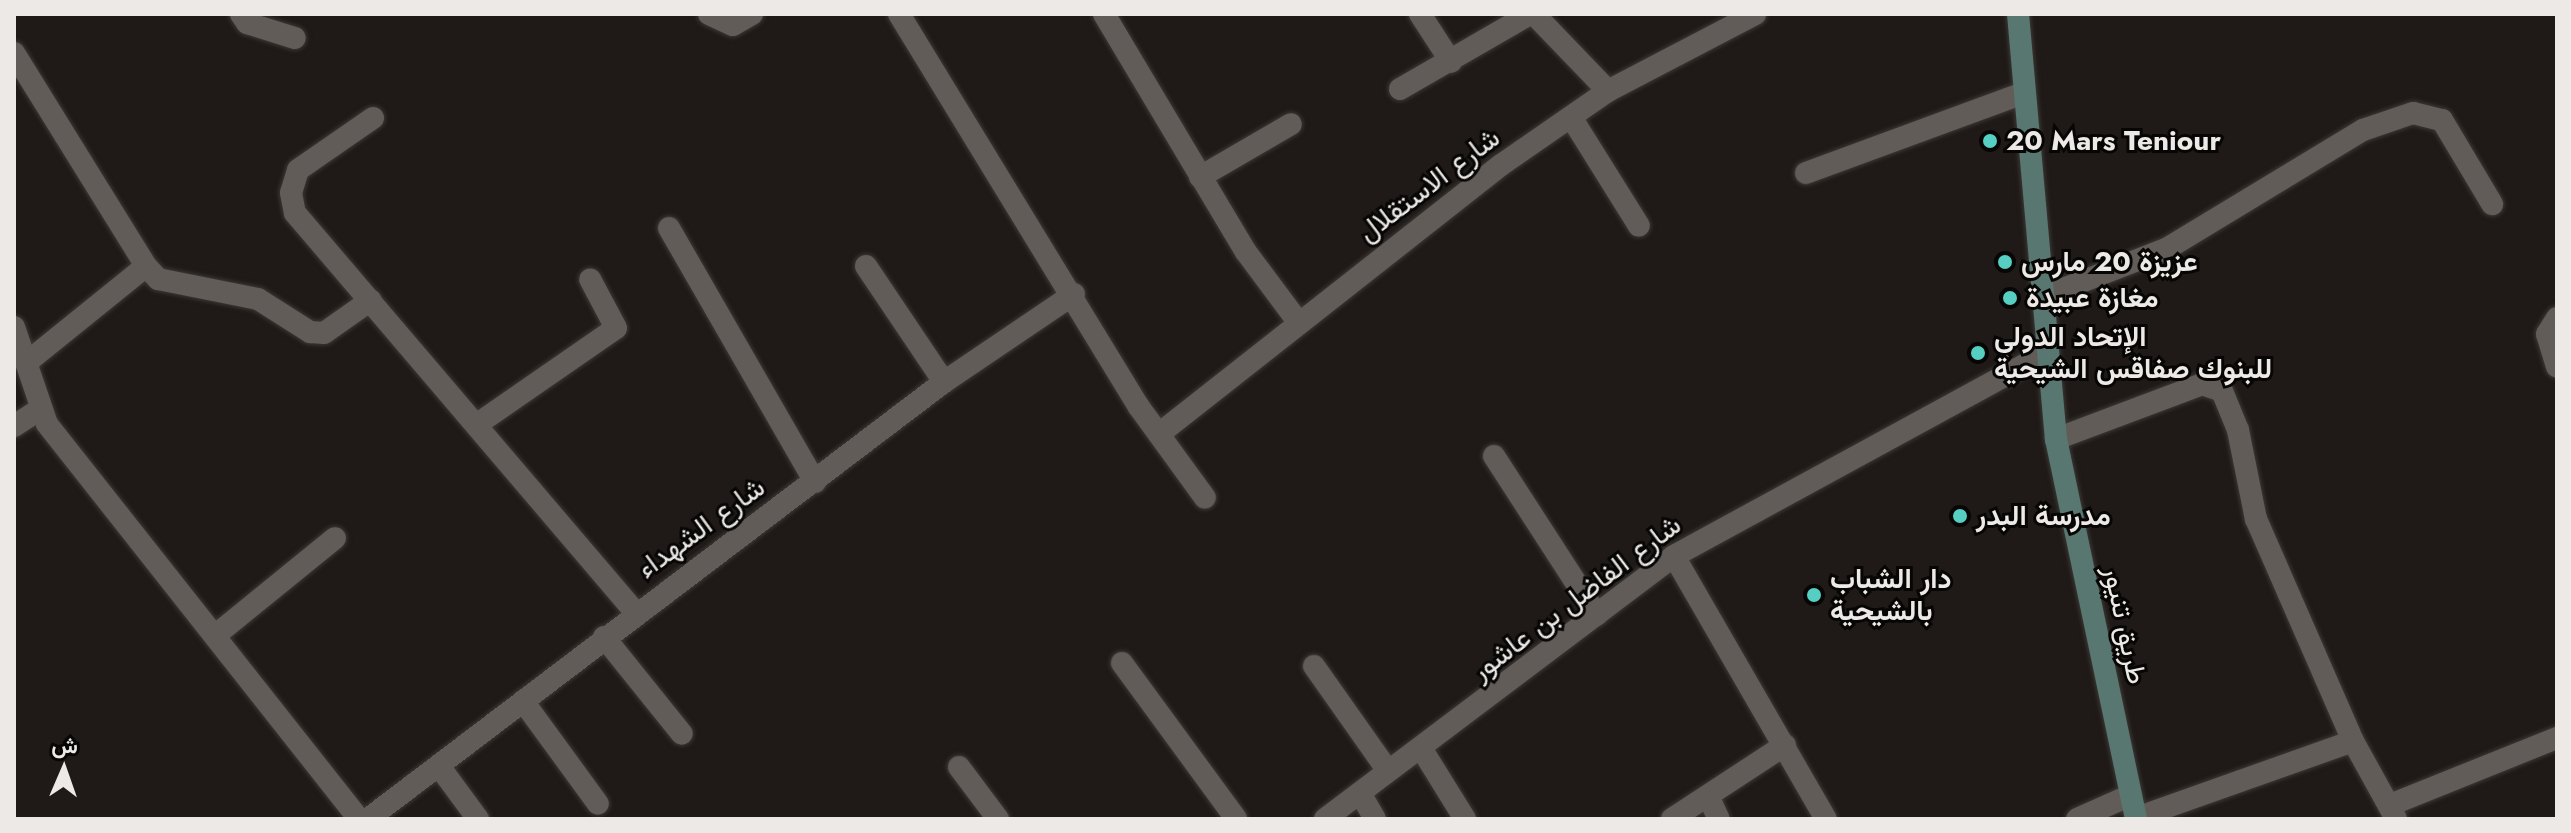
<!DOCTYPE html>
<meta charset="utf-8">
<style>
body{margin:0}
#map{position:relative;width:2571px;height:833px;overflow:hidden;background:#1f1a17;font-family:Jost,Vazirmatn,sans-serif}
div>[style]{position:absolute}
.roads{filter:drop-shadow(0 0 2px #3b3836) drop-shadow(0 0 2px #3b3836)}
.minor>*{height:22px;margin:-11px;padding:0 11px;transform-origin:11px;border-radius:11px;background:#615c58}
.secondary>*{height:22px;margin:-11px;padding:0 11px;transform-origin:11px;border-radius:11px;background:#597771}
.dots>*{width:22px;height:22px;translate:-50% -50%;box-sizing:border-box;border:4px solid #070605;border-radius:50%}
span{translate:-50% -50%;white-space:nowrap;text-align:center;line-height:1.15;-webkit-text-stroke:6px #070605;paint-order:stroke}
.poi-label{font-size:28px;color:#ece9e6;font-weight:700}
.left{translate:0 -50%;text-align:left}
.street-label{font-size:28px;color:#ece9e6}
.frame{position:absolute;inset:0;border:16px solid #ece9e6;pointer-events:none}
.north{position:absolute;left:24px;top:729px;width:80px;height:80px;-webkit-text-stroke:6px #070605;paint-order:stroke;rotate:2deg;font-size:22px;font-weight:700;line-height:32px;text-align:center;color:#ece9e6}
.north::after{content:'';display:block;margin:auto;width:28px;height:36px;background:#ece9e6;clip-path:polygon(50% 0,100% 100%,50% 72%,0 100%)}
</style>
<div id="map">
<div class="roads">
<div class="minor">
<div style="left:241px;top:14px;width:11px;rotate:56deg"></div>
<div style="left:247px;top:23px;width:50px;rotate:17.4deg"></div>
<div style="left:709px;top:14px;width:26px;rotate:25deg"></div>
<div style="left:733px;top:25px;width:22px;rotate:-30deg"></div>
<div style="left:899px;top:14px;width:460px;rotate:58.6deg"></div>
<div style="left:1139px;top:407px;width:112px;rotate:54deg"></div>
<div style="left:1104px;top:14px;width:277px;rotate:59.2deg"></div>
<div style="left:1246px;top:252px;width:89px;rotate:53.3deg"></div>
<div style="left:1420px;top:14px;width:57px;rotate:57.1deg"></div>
<div style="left:1534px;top:14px;width:107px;rotate:46.1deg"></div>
<div style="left:14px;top:53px;width:251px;rotate:58.2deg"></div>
<div style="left:1400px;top:89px;width:150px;rotate:-30deg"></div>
<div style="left:1571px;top:117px;width:128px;rotate:58deg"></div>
<div style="left:373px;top:118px;width:91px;rotate:145.3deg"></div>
<div style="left:298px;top:170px;width:24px;rotate:107deg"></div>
<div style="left:291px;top:193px;width:20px;rotate:79deg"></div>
<div style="left:295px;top:213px;width:526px;rotate:49.55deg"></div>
<div style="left:1806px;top:173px;width:232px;rotate:-20.2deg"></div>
<div style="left:1200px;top:177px;width:105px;rotate:-30.2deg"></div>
<div style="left:669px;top:228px;width:293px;rotate:60.1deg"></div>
<div style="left:866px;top:266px;width:140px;rotate:56.1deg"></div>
<div style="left:2040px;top:298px;width:137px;rotate:-21.3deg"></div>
<div style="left:2168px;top:248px;width:228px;rotate:-31.2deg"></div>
<div style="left:2363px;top:130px;width:53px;rotate:-18.8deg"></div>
<div style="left:2413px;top:113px;width:30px;rotate:14deg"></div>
<div style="left:2442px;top:120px;width:98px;rotate:59.2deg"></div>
<div style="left:2557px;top:318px;width:19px;rotate:122deg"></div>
<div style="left:2547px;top:334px;width:34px;rotate:73deg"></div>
<div style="left:14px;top:327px;width:102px;rotate:71.2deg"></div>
<div style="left:47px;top:424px;width:503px;rotate:51.7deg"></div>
<div style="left:26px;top:363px;width:154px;rotate:-38.9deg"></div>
<div style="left:146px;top:266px;width:18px;rotate:47deg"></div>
<div style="left:158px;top:279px;width:102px;rotate:11.3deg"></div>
<div style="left:258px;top:299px;width:62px;rotate:32.4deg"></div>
<div style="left:310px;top:332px;width:14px;rotate:4deg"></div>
<div style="left:324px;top:333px;width:57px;rotate:-35.1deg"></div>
<div style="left:476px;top:425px;width:170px;rotate:-34.7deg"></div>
<div style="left:616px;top:328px;width:55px;rotate:-118deg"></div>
<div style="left:14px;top:426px;width:30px;rotate:-33deg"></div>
<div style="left:1159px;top:434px;width:435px;rotate:-38.2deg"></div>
<div style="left:1501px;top:165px;width:130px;rotate:-34.7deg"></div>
<div style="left:1608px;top:91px;width:166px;rotate:-27.6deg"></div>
<div style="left:2056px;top:439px;width:156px;rotate:-20.6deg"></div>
<div style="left:2202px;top:384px;width:21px;rotate:19deg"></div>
<div style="left:2222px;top:391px;width:42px;rotate:67.7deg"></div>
<div style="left:2238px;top:430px;width:91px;rotate:78.6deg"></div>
<div style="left:2256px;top:519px;width:242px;rotate:66.4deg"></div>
<div style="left:1494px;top:456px;width:189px;rotate:57.1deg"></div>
<div style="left:1674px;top:556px;width:304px;rotate:60deg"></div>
<div style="left:217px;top:634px;width:152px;rotate:-39.1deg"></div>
<div style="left:604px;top:637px;width:124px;rotate:51.2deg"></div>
<div style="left:1122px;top:663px;width:193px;rotate:53.8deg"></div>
<div style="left:1314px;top:666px;width:128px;rotate:54.8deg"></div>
<div style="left:523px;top:701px;width:127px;rotate:53.9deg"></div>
<div style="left:1421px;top:748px;width:84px;rotate:58.2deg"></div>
<div style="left:439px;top:766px;width:66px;rotate:53.7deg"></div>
<div style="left:959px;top:767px;width:65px;rotate:53.1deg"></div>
<div style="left:1360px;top:793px;width:30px;rotate:60deg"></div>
<div style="left:1709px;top:798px;width:23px;rotate:65deg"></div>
<div style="left:2390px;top:805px;width:180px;rotate:-21.9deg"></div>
<div style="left:2136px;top:818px;width:230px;rotate:-19.5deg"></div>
<div style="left:2353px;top:741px;width:89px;rotate:61.1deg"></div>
<div style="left:368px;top:819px;width:723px;rotate:-37.19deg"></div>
<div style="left:944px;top:382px;width:157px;rotate:-34.1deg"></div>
<div style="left:1325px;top:819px;width:437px;rotate:-37deg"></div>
<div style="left:1674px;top:556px;width:422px;rotate:-28.6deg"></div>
<div style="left:1672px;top:819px;width:135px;rotate:-33.2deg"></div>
<div style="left:2077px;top:819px;width:59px;rotate:-24deg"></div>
</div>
<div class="secondary">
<div style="left:2018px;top:14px;width:427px;rotate:84.9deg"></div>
<div style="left:2056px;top:439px;width:388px;rotate:78.1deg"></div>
</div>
</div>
<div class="dots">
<div style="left:1990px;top:141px;background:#57cec2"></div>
<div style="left:2005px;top:262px;background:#57cec2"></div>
<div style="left:2010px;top:298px;background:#57cec2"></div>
<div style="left:1978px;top:353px;background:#57cec2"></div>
<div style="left:1960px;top:516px;background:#57cec2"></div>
<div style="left:1814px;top:595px;background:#57cec2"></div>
</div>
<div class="poi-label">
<span class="left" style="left:2006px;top:141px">20 Mars Teniour</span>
<span class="left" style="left:2021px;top:262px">عزيزة 20 مارس</span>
<span class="left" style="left:2026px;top:298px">مغازة عبيدة</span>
<span class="left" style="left:1994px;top:353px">الإتحاد الدولي<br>للبنوك صفاقس الشيحية</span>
<span class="left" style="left:1976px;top:516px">مدرسة البدر</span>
<span class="left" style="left:1830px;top:595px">دار الشباب<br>بالشيحية</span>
</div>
<div class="street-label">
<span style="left:1429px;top:185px;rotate:-37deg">شارع الاستقلال</span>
<span style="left:701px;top:528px;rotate:-36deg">شارع الشهداء</span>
<span style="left:1576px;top:598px;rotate:-37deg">شارع الفاضل بن عاشور</span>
<span style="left:2125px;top:625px;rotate:78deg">طريق تنيور</span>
</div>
<div class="frame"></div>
<div class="north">ش</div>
</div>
